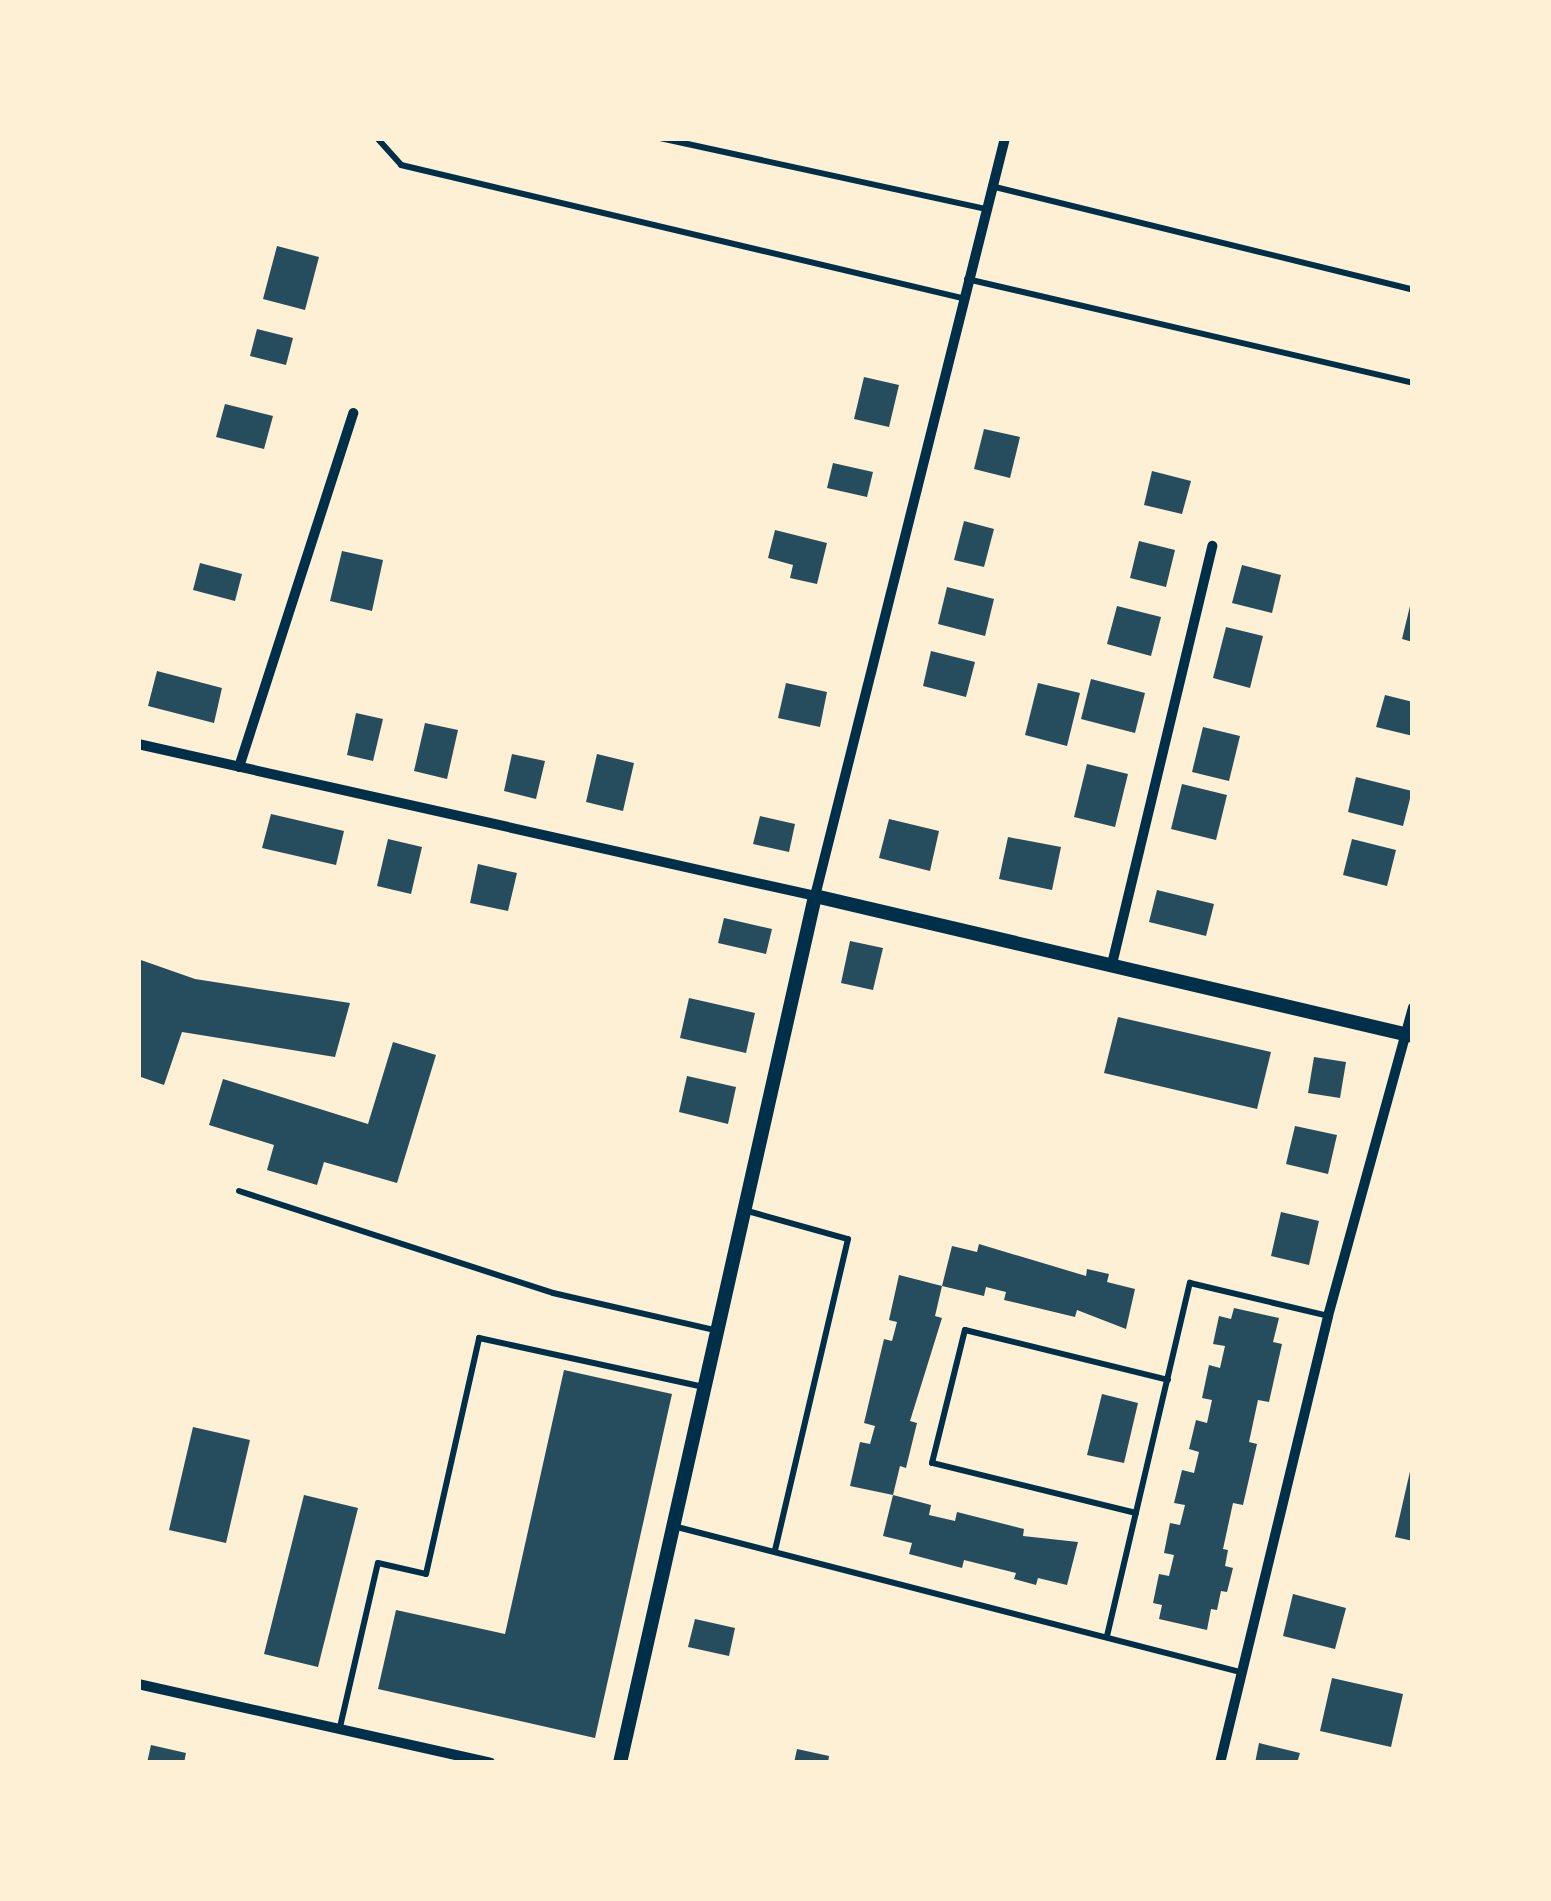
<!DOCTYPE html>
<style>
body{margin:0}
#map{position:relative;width:1551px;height:1901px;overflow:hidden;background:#fdf0d5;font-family:"DejaVu Sans",sans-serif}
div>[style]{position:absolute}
.building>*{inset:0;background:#264d5e}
.service>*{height:6px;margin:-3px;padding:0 3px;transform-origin:3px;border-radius:3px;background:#003049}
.minor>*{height:10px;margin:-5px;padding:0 5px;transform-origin:5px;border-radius:5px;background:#003049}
.tertiary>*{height:14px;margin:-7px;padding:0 7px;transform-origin:7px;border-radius:7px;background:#003049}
span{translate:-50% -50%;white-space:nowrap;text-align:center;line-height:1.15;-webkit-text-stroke:9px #fdf0d5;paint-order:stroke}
.frame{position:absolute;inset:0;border:141px solid #fdf0d5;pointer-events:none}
</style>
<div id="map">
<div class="building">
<div style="clip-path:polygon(277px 246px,319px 257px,305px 310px,263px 299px)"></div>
<div style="clip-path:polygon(257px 329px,293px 338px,286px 365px,250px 356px)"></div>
<div style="clip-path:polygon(864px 377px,899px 385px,889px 427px,854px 419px)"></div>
<div style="clip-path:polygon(225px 404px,273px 416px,264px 449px,216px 437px)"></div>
<div style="clip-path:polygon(984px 429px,1020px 437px,1010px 478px,974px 469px)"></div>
<div style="clip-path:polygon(833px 463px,873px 472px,867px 497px,827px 488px)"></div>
<div style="clip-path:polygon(1152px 471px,1191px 481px,1182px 514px,1144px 505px)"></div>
<div style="clip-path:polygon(964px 521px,994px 529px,984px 567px,954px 560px)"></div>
<div style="clip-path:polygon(775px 530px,827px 543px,817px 584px,790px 578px,793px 565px,768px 558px)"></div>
<div style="clip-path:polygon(1139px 541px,1175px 550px,1166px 587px,1130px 578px)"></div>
<div style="clip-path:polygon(342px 551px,383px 560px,372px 611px,330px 601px)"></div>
<div style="clip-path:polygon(200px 563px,242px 574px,235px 601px,193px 590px)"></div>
<div style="clip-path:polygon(1242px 565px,1281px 575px,1272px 613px,1232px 603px)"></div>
<div style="clip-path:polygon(947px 587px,994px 599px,985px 636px,938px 624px)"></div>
<div style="clip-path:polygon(1411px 602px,1413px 602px,1413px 642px,1402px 639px)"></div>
<div style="clip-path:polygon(1117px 606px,1161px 617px,1151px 656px,1107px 644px)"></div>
<div style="clip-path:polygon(1226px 627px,1263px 636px,1250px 688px,1213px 678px)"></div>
<div style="clip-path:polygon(931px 651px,975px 662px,966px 697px,923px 686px)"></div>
<div style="clip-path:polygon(157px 671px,222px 688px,214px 723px,148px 706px)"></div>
<div style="clip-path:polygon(1091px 679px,1145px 693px,1135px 733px,1081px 719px)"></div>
<div style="clip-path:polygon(786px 683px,827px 692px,820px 727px,778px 718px)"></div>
<div style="clip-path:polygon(1038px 683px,1080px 693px,1067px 746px,1025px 735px)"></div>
<div style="clip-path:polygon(1385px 695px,1413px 702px,1413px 736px,1376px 727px)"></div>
<div style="clip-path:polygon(356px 713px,383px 719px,373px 761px,347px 755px)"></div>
<div style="clip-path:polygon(425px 723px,458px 730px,447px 779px,414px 771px)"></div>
<div style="clip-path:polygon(1203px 727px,1240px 736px,1229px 781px,1192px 772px)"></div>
<div style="clip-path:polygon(512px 754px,545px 761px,536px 799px,504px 791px)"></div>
<div style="clip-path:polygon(597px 754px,634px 763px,623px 811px,586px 802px)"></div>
<div style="clip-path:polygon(1087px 764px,1128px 774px,1115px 827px,1074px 817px)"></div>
<div style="clip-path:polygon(1356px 777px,1412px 791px,1403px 826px,1348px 812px)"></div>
<div style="clip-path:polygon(1182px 784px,1227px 795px,1216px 840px,1171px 829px)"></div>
<div style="clip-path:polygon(271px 814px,344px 831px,336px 865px,262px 848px)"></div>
<div style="clip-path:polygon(760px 816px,795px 824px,789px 852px,753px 844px)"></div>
<div style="clip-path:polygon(889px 819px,939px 831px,930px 871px,879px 858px)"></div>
<div style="clip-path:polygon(1008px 837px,1061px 847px,1052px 890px,999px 879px)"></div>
<div style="clip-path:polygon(388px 839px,422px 847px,411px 894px,377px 886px)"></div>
<div style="clip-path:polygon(1352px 839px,1396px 850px,1387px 886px,1343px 875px)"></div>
<div style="clip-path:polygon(478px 864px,517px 873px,508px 911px,470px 903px)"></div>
<div style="clip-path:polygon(1157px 890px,1214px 904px,1206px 936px,1149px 922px)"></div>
<div style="clip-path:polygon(724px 918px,772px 929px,766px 954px,718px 943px)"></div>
<div style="clip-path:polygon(850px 941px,883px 948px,873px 990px,841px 983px)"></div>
<div style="clip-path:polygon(138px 959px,195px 979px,350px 1003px,335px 1057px,182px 1032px,164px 1085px,138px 1076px)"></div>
<div style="clip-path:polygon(689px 998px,755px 1013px,746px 1053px,680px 1038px)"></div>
<div style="clip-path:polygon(1118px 1017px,1271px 1052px,1257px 1109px,1104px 1073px)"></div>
<div style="clip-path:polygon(393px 1042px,436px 1055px,397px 1183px,324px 1162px,317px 1185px,267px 1170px,274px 1145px,209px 1125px,223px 1079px,368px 1124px)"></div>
<div style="clip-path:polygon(1314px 1057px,1346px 1062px,1340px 1098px,1308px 1093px)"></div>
<div style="clip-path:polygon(687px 1076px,736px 1087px,728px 1124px,679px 1112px)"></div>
<div style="clip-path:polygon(1295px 1126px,1337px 1135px,1328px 1174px,1286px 1164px)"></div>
<div style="clip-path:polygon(1281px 1212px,1319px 1221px,1309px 1265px,1271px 1256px)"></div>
<div style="clip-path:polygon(979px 1244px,1086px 1276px,1087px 1269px,1109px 1274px,1107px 1282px,1135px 1289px,1126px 1329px,1077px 1310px,1075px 1317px,1004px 1300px,1006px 1292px,986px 1287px,984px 1296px,942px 1286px,952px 1246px,977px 1252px)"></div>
<div style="clip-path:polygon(899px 1275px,942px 1286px,935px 1316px,942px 1318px,910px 1421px,917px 1423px,906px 1468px,900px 1466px,893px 1495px,850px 1486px,860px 1442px,870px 1444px,875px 1426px,864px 1423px,884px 1339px,892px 1341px,897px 1322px,889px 1320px)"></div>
<div style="clip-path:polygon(1234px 1308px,1279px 1318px,1273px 1342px,1282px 1344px,1269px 1402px,1258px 1400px,1249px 1442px,1257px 1444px,1243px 1505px,1233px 1503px,1223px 1549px,1228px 1550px,1225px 1566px,1233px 1568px,1227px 1592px,1221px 1591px,1217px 1610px,1211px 1609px,1207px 1630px,1159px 1619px,1162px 1605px,1153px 1603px,1159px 1574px,1169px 1576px,1174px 1555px,1164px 1553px,1170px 1523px,1180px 1525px,1185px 1505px,1174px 1503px,1182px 1470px,1194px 1473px,1199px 1452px,1189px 1449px,1196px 1420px,1207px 1423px,1212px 1400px,1202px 1398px,1209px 1365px,1220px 1368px,1225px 1346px,1213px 1344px,1219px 1316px,1231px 1319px)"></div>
<div style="clip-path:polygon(564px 1370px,672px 1394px,595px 1738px,378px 1689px,396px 1610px,505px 1634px)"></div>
<div style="clip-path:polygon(1102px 1394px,1138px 1403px,1124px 1463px,1087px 1455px)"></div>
<div style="clip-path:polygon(193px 1427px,250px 1440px,226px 1543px,169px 1530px)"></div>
<div style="clip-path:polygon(1411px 1467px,1413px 1468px,1413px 1541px,1395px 1537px)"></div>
<div style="clip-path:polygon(304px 1495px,358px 1508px,318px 1667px,264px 1654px)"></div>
<div style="clip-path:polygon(893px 1495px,931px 1505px,929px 1515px,955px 1521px,957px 1512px,1024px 1529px,1023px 1536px,1078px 1542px,1067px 1585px,1038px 1578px,1036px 1585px,1014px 1579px,1016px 1573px,964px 1560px,962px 1568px,909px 1554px,912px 1543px,883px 1536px)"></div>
<div style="clip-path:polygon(1293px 1594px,1346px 1608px,1335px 1649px,1283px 1636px)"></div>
<div style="clip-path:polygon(695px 1619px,735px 1628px,729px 1656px,688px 1647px)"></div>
<div style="clip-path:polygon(1332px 1678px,1403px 1694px,1391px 1747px,1320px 1731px)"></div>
<div style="clip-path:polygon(1259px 1743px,1300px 1753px,1297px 1763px,1255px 1763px)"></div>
<div style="clip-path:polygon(151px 1745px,186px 1753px,184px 1763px,147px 1763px)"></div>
<div style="clip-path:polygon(797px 1749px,829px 1756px,828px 1763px,794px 1763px)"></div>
</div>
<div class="service">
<div style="left:377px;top:138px;width:36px;rotate:48deg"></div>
<div style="left:401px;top:165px;width:577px;rotate:13.34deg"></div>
<div style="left:660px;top:138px;width:333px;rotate:12.3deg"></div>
<div style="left:991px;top:186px;width:435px;rotate:13.8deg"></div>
<div style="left:967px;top:279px;width:458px;rotate:13.1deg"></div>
<div style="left:239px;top:1191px;width:330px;rotate:18deg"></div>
<div style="left:553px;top:1293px;width:165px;rotate:12.9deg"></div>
<div style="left:744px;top:1210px;width:108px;rotate:15.6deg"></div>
<div style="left:848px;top:1239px;width:320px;rotate:103.2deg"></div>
<div style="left:1136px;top:1513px;width:210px;rotate:-166.2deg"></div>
<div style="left:932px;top:1463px;width:137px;rotate:-76.1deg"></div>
<div style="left:965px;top:1330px;width:209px;rotate:13.8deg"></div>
<div style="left:677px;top:1527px;width:581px;rotate:14.44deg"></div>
<div style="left:1107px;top:1636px;width:363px;rotate:-76.8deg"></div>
<div style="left:1190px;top:1283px;width:142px;rotate:13.4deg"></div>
<div style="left:340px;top:1727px;width:168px;rotate:-77deg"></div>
<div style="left:378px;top:1563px;width:49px;rotate:12.9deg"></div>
<div style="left:426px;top:1574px;width:242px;rotate:-77.3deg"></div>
<div style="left:479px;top:1338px;width:230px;rotate:12.3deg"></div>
</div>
<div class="minor">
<div style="left:138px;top:744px;width:694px;rotate:12.65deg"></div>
<div style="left:815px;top:896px;width:781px;rotate:-75.93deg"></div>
<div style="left:239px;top:767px;width:372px;rotate:-72.1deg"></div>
<div style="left:1112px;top:964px;width:430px;rotate:-76.5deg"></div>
<div style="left:138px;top:1684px;width:361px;rotate:12.6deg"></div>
<div style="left:1220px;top:1763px;width:460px;rotate:-76.4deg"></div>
<div style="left:1328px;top:1316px;width:320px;rotate:-74.6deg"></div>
</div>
<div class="tertiary">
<div style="left:620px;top:1763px;width:889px;rotate:-77.32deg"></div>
<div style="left:815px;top:896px;width:614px;rotate:13.18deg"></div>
</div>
<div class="frame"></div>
</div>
